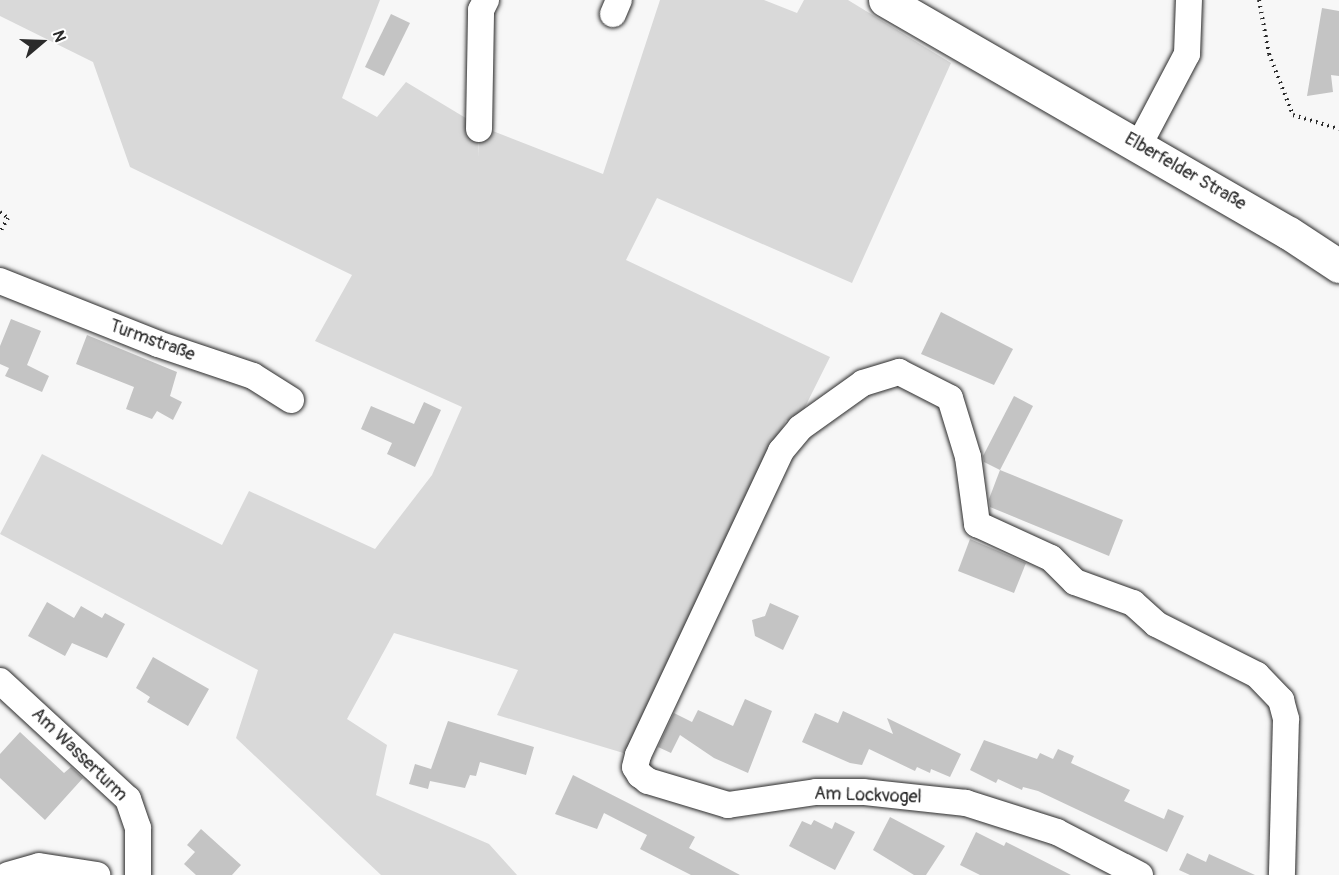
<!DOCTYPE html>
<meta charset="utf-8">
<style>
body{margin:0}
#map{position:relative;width:1339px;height:875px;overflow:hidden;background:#f7f7f7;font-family:Pangolin,sans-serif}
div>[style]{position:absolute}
.green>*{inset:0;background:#d9d9d9}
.building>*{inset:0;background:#c4c4c4}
.path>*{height:4px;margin-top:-2px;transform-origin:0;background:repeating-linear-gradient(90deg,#2b2b2b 0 1.5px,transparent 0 6px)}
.roads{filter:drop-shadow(0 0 2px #2b2b2b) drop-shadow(0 0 2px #2b2b2b)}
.minor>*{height:26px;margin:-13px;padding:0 13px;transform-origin:13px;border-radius:13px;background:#fff}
.major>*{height:33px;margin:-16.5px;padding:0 16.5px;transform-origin:16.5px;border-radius:16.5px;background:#fff}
span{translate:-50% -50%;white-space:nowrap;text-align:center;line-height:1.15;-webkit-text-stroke:4.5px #fff;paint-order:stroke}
.street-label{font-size:18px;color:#2b2b2b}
.north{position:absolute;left:12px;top:12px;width:60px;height:60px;-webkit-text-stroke:4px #fff;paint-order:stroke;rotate:71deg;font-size:16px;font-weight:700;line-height:24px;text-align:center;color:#2b2b2b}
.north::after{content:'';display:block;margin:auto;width:21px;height:27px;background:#2b2b2b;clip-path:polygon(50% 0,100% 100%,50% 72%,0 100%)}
</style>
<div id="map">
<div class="green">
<div style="clip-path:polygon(0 0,380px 0,342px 98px,377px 117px,406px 82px,479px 126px,478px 157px,480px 126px,603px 174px,660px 0,764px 0,797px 13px,804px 0,848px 0,951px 63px,852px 283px,657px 198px,626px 260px,830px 357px,796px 425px,786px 420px,630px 755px,497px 715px,518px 670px,394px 633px,347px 719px,387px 745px,376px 795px,489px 844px,517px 875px,381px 875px,236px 738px,258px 670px,0 534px,42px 454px,222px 545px,249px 491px,375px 549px,432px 475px,462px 407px,315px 341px,352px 275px,130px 167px,93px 62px,0 16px)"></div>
</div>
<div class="building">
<div style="clip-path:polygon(1322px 8px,1339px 11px,1339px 76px,1331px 75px,1333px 92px,1307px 96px)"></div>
<div style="clip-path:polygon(391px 14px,410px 23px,384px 76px,365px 67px)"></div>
<div style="clip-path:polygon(941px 312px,1013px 349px,994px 385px,921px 354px)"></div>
<div style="clip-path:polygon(11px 319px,41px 331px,27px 365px,49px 376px,42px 392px,5px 376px,9px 368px,0 364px,0 346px)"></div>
<div style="clip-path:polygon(87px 335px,177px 372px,170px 396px,182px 402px,173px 420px,157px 411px,152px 419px,126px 409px,134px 387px,76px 364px)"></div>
<div style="clip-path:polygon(1014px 396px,1033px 406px,1000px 470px,984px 462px,983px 456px)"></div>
<div style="clip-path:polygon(424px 402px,441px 410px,415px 467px,387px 454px,392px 443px,361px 429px,371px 406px,414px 424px)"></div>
<div style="clip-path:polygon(1000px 470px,1123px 520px,1109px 556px,990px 507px,989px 499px)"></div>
<div style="clip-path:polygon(970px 539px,1026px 563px,1014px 593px,958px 571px)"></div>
<div style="clip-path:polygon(47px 602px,74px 618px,81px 606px,102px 618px,105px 613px,125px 624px,107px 658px,72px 643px,65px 656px,28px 636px)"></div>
<div style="clip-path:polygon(770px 603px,799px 616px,783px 650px,755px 636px,752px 620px,765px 616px)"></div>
<div style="clip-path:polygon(153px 657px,209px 689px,188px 726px,147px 702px,150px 697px,136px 688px)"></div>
<div style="clip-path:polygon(745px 699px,772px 711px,748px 773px,714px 758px,680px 735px,671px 753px,658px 747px,674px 713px,692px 722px,698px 710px,733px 726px)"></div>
<div style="clip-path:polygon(843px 711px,893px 734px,887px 718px,961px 754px,950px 777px,931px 769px,930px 773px,917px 767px,915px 771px,869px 749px,862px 765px,850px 763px,802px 742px,815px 713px,838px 723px)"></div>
<div style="clip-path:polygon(448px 721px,534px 747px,526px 775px,480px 762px,476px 776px,470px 775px,465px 788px,430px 781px,428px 789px,409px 784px,415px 764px,431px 769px)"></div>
<div style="clip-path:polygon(20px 732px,64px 773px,71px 767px,83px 778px,45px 820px,0 778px,0 754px)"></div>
<div style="clip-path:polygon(984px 740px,1037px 759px,1040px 753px,1053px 759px,1058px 749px,1074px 756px,1071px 763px,1130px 790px,1124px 801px,1164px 819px,1168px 809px,1184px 816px,1167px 852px,1038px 791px,1023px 787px,1022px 790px,998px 779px,996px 783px,970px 770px)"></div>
<div style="clip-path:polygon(573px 775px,695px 837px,689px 848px,740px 875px,691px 875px,640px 849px,647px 835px,604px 813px,597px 829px,555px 814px)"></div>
<div style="clip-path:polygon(890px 817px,945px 846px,926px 875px,914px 875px,873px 850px)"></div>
<div style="clip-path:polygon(814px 820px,832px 829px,835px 822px,855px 832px,835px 870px,789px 846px,802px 821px,811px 825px)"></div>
<div style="clip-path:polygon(201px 829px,241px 865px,232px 875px,196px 875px,184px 864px,195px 852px,187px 845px)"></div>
<div style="clip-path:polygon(976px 832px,1004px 846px,1006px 842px,1071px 875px,980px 875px,960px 865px)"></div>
<div style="clip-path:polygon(1187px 853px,1206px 862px,1209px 854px,1255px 875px,1190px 875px,1179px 870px)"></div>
</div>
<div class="path">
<div style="left:1259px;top:0;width:55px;rotate:79.5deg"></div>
<div style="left:1269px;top:54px;width:66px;rotate:68.5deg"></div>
<div style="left:1293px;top:115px;width:48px;rotate:16.9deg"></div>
<div style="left:0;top:212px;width:10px;rotate:37deg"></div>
<div style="left:8px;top:218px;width:16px;rotate:120deg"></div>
</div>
<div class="roads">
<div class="minor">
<div style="left:613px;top:14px;width:15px;rotate:-67deg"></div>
<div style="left:479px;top:129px;width:119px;rotate:-89deg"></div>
<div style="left:481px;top:10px;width:11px;rotate:-63deg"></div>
<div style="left:1139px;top:145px;width:103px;rotate:-62.2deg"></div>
<div style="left:1187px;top:54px;width:54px;rotate:-87.9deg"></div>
<div style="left:0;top:281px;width:170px;rotate:21.7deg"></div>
<div style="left:158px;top:344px;width:100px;rotate:18.6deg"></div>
<div style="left:253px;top:376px;width:45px;rotate:32.3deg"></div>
<div style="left:0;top:681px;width:174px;rotate:42.7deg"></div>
<div style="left:128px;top:799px;width:31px;rotate:71deg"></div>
<div style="left:138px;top:828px;width:47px;rotate:90deg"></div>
<div style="left:8px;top:875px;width:32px;rotate:-16deg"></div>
<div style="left:39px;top:866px;width:59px;rotate:8.8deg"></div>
<div style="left:1140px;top:875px;width:93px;rotate:-152.6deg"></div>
<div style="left:1057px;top:832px;width:96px;rotate:-162.3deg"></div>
<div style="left:966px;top:803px;width:104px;rotate:-173.9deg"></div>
<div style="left:863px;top:792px;width:47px;rotate:180deg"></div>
<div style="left:816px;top:792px;width:89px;rotate:171.6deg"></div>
<div style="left:728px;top:805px;width:84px;rotate:-163.3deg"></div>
<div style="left:648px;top:781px;width:10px;rotate:-143deg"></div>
<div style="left:640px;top:775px;width:9px;rotate:-122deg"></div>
<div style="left:635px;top:767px;width:12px;rotate:-76deg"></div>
<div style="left:638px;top:755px;width:336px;rotate:-64.8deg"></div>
<div style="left:781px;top:451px;width:30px;rotate:-50deg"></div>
<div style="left:800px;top:428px;width:77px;rotate:-35.5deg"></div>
<div style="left:863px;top:383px;width:38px;rotate:-17deg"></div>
<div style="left:899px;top:372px;width:57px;rotate:27deg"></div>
<div style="left:950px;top:398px;width:62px;rotate:73deg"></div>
<div style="left:968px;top:457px;width:68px;rotate:82.3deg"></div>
<div style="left:977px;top:524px;width:81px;rotate:24.7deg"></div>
<div style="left:1051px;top:558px;width:34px;rotate:45deg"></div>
<div style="left:1075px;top:582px;width:62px;rotate:19.9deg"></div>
<div style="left:1133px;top:603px;width:31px;rotate:42deg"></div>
<div style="left:1156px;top:624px;width:113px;rotate:26.8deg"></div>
<div style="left:1257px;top:675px;width:35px;rotate:46deg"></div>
<div style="left:1281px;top:700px;width:20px;rotate:75deg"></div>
<div style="left:1286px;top:719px;width:156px;rotate:91.5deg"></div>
</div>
<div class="major">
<div style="left:885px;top:0;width:466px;rotate:30deg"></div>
<div style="left:1289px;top:233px;width:60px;rotate:33.4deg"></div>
</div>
</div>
<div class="street-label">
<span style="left:1185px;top:172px;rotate:30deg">Elberfelder Straße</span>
<span style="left:152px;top:341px;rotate:20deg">Turmstraße</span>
<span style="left:79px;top:755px;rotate:44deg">Am Wasserturm</span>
<span style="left:868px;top:796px;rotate:2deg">Am Lockvogel</span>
</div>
<div class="north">N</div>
</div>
